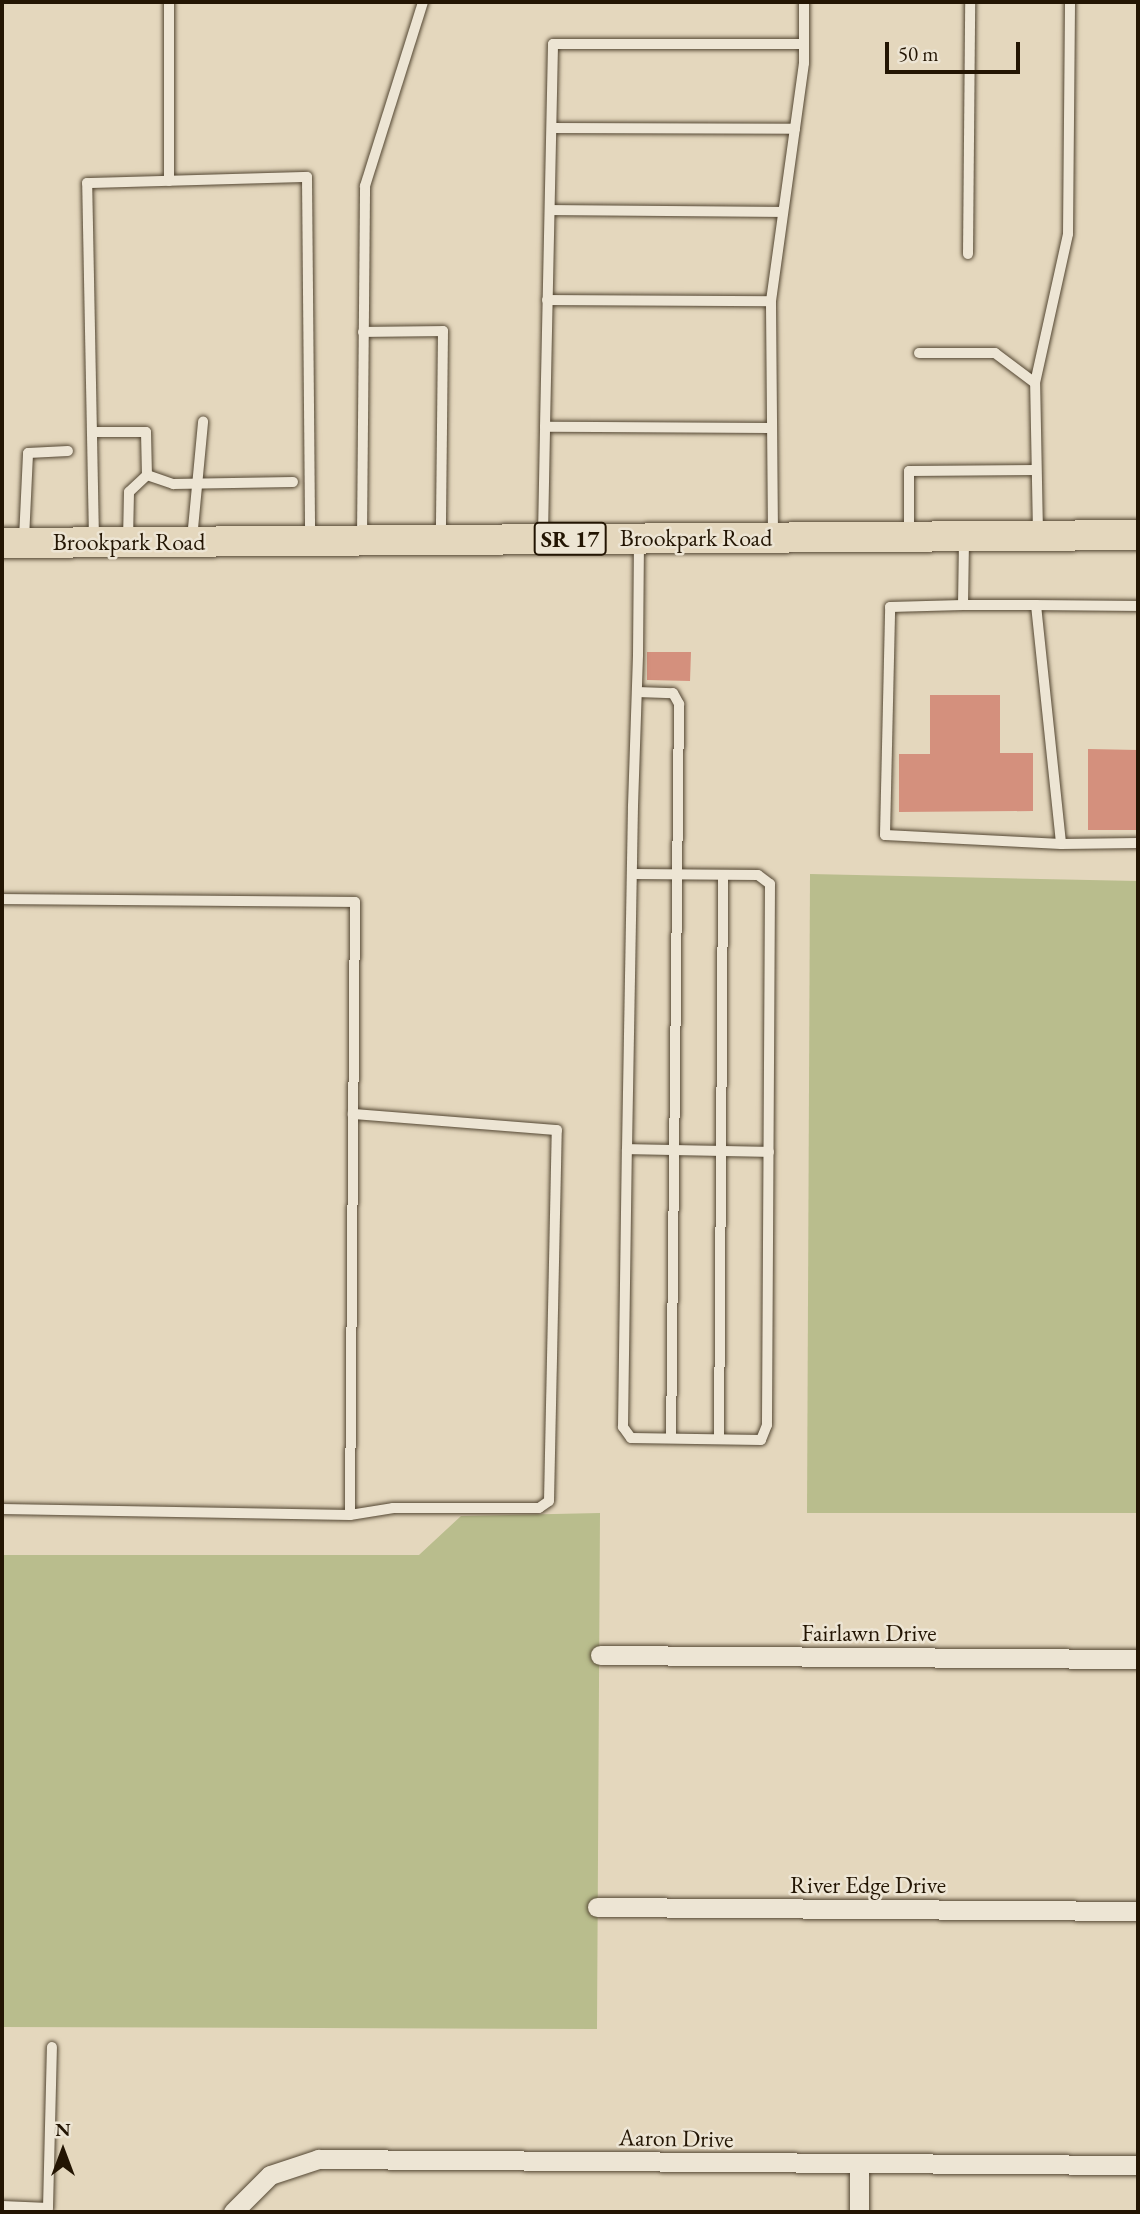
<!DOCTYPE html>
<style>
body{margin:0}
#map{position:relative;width:1140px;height:2214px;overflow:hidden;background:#e4d7bd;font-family:"EB Garamond",serif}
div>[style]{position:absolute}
.green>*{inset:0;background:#b9bd8d}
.building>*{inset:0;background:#d4907d}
.roads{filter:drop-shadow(0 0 2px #534632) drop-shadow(0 0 2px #534632)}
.service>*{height:10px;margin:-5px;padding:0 5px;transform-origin:5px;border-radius:5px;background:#ede5d4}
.minor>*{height:19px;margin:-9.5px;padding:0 9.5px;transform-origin:9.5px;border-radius:9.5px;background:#ede5d4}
.primary>*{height:30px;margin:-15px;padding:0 15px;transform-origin:15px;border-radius:15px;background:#e4d7bd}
span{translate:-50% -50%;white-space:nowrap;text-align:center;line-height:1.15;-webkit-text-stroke:5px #ede5d4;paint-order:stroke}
.shield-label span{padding:2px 5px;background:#ede5d4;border:2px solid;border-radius:5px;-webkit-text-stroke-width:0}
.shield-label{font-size:23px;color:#231503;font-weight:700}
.street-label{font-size:24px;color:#231503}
.frame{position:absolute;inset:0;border:4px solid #231503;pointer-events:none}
.north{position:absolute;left:28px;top:2116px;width:70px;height:70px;-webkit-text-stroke:5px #ede5d4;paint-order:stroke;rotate:0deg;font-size:19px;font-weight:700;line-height:28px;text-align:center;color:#231503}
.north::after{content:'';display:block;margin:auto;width:24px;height:32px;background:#231503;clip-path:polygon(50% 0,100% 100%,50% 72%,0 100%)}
.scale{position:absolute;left:885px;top:42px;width:135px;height:32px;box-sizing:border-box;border:4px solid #231503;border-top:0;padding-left:9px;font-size:21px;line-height:24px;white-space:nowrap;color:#231503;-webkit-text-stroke:5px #ede5d4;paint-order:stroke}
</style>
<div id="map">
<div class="green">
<div style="clip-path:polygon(810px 874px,1138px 881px,1138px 1513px,807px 1513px)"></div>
<div style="clip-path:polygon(600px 1513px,597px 2029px,2px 2027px,2px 1555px,419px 1555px,461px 1516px)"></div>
</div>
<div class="building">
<div style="clip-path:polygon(647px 652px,691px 652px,690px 681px,647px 680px)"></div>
<div style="clip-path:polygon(930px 695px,1000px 695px,1000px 753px,1033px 753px,1033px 811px,899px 812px,899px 754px,930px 754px)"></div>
<div style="clip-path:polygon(1088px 749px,1138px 750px,1138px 830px,1088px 830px)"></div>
</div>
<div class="roads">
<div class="service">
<div style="left:553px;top:128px;width:242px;rotate:0.2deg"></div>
<div style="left:169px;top:181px;width:179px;rotate:-90deg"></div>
<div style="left:550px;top:210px;width:233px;rotate:0.5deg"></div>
<div style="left:968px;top:254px;width:252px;rotate:-89.5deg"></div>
<div style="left:547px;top:300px;width:224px;rotate:0.3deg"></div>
<div style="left:363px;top:332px;width:80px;rotate:-0.7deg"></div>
<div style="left:443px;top:331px;width:206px;rotate:90.6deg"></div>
<div style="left:919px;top:353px;width:76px"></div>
<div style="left:995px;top:353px;width:50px;rotate:36.9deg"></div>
<div style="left:770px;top:428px;width:225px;rotate:-179.7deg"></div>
<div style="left:545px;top:427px;width:383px;rotate:-88.8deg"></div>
<div style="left:553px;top:44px;width:251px"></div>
<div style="left:92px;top:432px;width:54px"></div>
<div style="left:146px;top:432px;width:43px;rotate:88.7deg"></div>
<div style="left:147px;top:475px;width:28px;rotate:19deg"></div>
<div style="left:173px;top:484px;width:120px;rotate:-1deg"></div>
<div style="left:909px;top:533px;width:62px;rotate:-90deg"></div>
<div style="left:909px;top:471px;width:127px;rotate:-0.5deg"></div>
<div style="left:1038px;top:533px;width:150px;rotate:-91.1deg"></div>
<div style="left:1035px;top:383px;width:153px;rotate:-77.5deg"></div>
<div style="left:1068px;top:234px;width:232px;rotate:-89.5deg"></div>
<div style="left:773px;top:534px;width:233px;rotate:-90.5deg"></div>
<div style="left:771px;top:301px;width:240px;rotate:-82.1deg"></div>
<div style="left:804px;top:63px;width:61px;rotate:-90deg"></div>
<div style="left:543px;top:535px;width:108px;rotate:-88.9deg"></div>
<div style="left:362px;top:537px;width:351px;rotate:-89.5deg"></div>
<div style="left:365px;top:186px;width:193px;rotate:-72.5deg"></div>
<div style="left:24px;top:539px;width:86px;rotate:-87.3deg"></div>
<div style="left:28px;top:453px;width:40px;rotate:-2.9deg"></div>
<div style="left:94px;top:539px;width:356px;rotate:-91.1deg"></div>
<div style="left:87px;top:183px;width:220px;rotate:-1.6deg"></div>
<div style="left:307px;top:177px;width:360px;rotate:89.5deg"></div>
<div style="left:192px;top:539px;width:118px;rotate:-84.6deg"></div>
<div style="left:128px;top:540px;width:48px;rotate:-88.8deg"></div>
<div style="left:129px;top:492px;width:25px;rotate:-43deg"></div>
<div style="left:963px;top:605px;width:73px"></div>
<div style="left:1036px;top:605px;width:240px;rotate:84deg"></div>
<div style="left:1061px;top:844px;width:176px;rotate:-177.1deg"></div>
<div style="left:885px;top:835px;width:228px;rotate:-88.7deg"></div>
<div style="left:890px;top:607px;width:73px;rotate:-1.6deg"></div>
<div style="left:963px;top:605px;width:65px;rotate:-89.1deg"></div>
<div style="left:1036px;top:605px;width:102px;rotate:0.6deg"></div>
<div style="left:637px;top:692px;width:36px;rotate:2deg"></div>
<div style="left:673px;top:693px;width:13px;rotate:61deg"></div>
<div style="left:679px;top:704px;width:734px;rotate:90.62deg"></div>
<div style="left:1061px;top:844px;width:77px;rotate:-0.7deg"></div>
<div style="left:632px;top:874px;width:126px;rotate:0.5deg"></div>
<div style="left:758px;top:875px;width:15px;rotate:37deg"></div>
<div style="left:770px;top:884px;width:541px;rotate:90.32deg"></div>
<div style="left:767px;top:1425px;width:16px;rotate:112deg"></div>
<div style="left:761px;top:1440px;width:130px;rotate:-179.1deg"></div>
<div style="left:631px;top:1438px;width:14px;rotate:-126deg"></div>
<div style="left:623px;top:1427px;width:278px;rotate:-89.2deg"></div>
<div style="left:627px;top:1149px;width:343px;rotate:-89deg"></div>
<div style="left:633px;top:806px;width:151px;rotate:-88.1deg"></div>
<div style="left:638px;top:655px;width:112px;rotate:-89.5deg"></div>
<div style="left:2px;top:899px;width:353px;rotate:0.5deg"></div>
<div style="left:355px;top:902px;width:613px;rotate:90.47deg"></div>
<div style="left:350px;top:1515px;width:348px;rotate:-179deg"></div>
<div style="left:627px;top:1149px;width:142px;rotate:1.2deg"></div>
<div style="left:719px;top:1439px;width:564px;rotate:-89.59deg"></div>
<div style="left:350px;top:1515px;width:44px;rotate:-9.2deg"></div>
<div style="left:393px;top:1508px;width:146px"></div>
<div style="left:539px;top:1508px;width:12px;rotate:-35deg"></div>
<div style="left:549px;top:1501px;width:371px;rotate:-88.8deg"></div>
<div style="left:557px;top:1130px;width:205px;rotate:-175.5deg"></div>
<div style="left:2px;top:2206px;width:46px;rotate:2.5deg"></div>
<div style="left:48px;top:2208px;width:161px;rotate:-88.6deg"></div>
</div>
<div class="minor">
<div style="left:600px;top:1655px;width:538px;rotate:0.43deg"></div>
<div style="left:597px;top:1907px;width:541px;rotate:0.42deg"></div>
<div style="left:859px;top:2165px;width:47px;rotate:90deg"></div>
<div style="left:233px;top:2212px;width:52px;rotate:-45deg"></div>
<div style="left:270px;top:2175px;width:51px;rotate:-18.4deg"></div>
<div style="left:318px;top:2159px;width:820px;rotate:0.42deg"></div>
</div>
<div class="primary">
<div style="left:2px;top:543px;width:1136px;rotate:-0.4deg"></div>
</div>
</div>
<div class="shield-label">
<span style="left:570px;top:539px">SR 17</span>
</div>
<div class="street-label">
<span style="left:696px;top:538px">Brookpark Road</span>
<span style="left:129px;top:542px">Brookpark Road</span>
<span style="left:869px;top:1633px">Fairlawn Drive</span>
<span style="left:868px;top:1885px">River Edge Drive</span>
<span style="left:676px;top:2138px;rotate:1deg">Aaron Drive</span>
</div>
<div class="frame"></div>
<div class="north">N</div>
<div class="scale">50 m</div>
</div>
